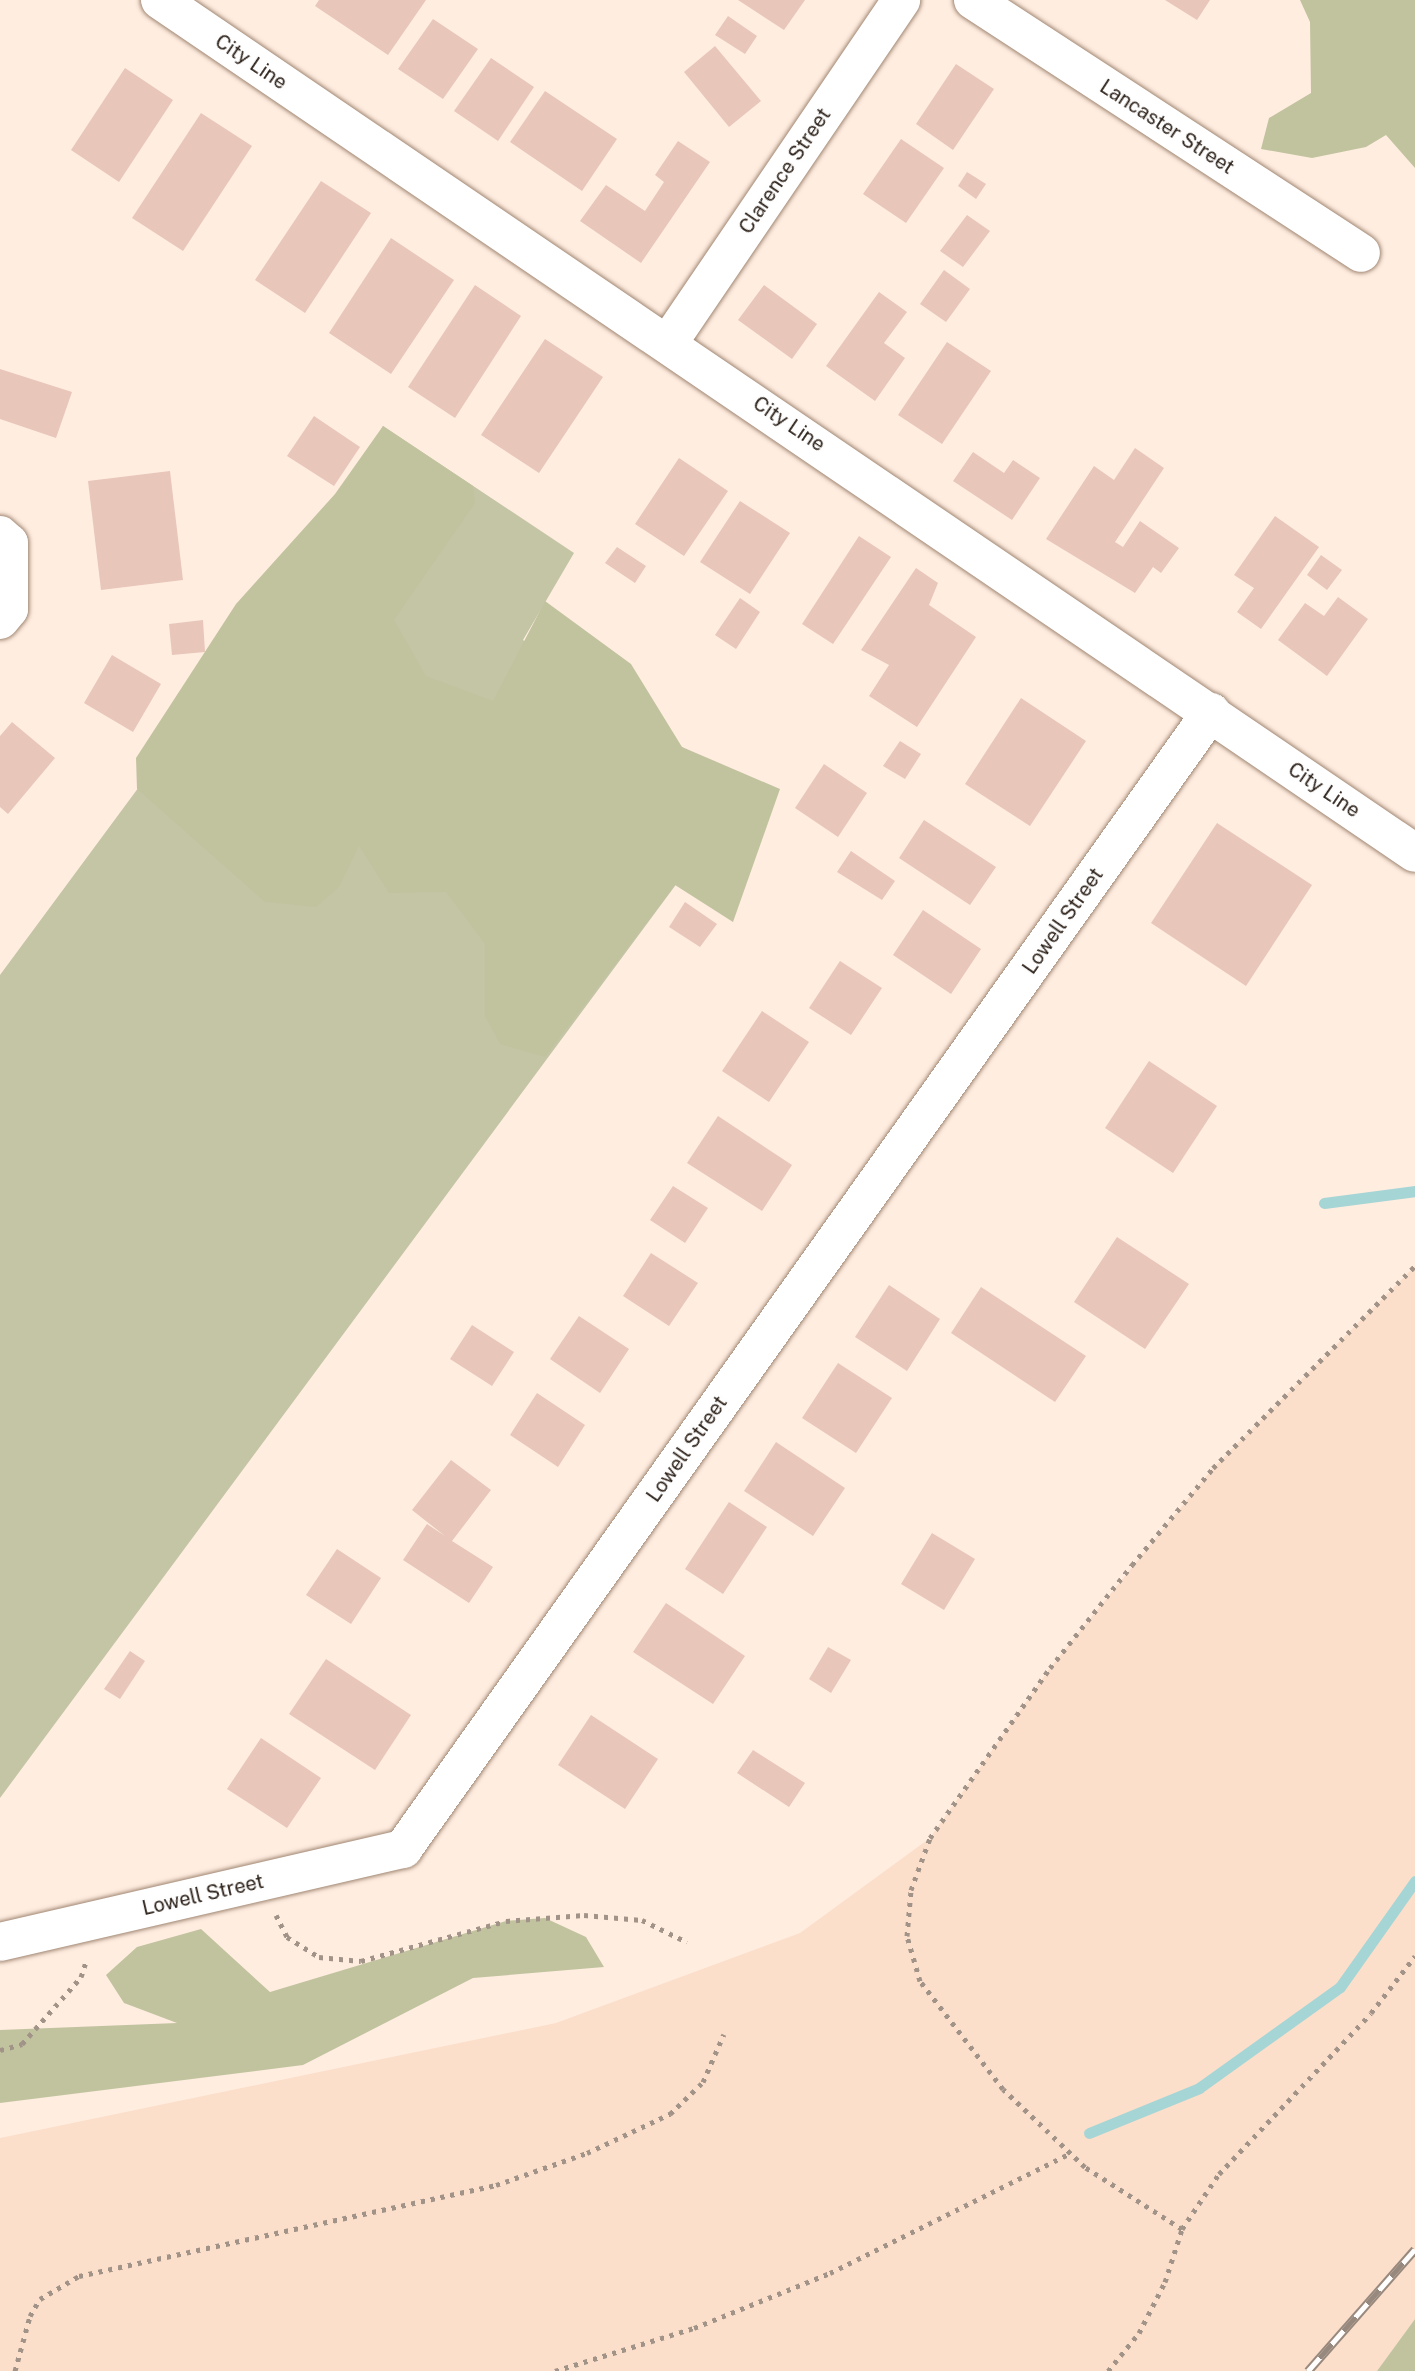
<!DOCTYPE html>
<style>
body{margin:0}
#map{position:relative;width:1415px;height:2371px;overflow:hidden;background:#ffede0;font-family:"Public Sans",sans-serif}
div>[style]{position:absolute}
.built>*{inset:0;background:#fcdfca}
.green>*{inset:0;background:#c3c5a5}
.forest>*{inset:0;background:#c1c39f}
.stream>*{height:11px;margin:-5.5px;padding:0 5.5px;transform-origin:5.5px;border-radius:5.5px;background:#a6d5d6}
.building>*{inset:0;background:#e9c6ba}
.path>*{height:5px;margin-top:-2.5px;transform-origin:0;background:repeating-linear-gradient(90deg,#a19388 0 4px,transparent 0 10px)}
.roads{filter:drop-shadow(0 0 2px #a08672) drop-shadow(0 0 2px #a08672)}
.minor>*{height:38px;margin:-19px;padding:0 19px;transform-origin:19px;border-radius:19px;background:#fff}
.rail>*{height:9px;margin-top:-4.5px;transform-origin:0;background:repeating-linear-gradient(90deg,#fefefe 0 18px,#98897e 0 36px);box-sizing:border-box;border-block:2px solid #98897e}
span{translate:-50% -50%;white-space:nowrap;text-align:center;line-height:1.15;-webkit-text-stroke:6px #fefefe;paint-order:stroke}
.street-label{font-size:20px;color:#2d221a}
</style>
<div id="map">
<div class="built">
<div style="clip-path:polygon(1415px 1266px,1415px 2319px,1377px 2371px,0 2371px,0 2138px,556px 2023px,800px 1933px,930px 1838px,1050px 1668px,1213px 1468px)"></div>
</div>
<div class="green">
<div style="clip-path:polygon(383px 426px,574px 553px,523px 640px,746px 790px,0 1798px,0 975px,320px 542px)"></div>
</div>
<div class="forest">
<div style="clip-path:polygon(1300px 0,1415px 0,1415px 168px,1386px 135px,1366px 147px,1312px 158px,1261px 149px,1269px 118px,1311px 93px,1310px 22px)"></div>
<div style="clip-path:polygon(383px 426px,473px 486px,475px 503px,394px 620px,426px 676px,493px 701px,545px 601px,631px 664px,682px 747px,780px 789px,733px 922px,675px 885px,545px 1057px,500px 1044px,485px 1016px,485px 944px,446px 892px,389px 893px,359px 846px,339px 887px,316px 907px,265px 902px,137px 789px,136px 758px,236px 604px,335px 494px)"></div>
<div style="clip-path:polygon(545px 1918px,586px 1937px,604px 1967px,473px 1978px,303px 2065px,0 2103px,0 2030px,177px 2023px,124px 2003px,106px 1975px,137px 1947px,201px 1929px,270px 1992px,506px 1921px)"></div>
<div style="clip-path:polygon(1415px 2319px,1415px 2371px,1377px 2371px)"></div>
</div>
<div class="stream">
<div style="left:1324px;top:1203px;width:92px;rotate:-7.5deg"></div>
<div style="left:1089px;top:2133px;width:119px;rotate:-22.2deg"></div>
<div style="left:1199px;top:2088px;width:173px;rotate:-35.6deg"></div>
<div style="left:1340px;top:1987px;width:130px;rotate:-54.7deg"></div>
</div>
<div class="building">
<div style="clip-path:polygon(319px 0,426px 0,388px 55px,315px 6px)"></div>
<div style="clip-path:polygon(738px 0,805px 0,784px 30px)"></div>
<div style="clip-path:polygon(1165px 0,1210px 0,1197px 20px)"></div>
<div style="clip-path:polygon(728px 16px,757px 36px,745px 54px,715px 35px)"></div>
<div style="clip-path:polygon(433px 19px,478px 49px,443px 99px,398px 69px)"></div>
<div style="clip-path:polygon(715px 46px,761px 101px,729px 127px,684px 72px)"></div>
<div style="clip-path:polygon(491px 58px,534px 87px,498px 141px,454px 111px)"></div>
<div style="clip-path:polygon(956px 64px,994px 89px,953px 150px,916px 124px)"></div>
<div style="clip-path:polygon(125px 68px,173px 100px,119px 182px,71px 150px)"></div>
<div style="clip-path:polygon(545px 91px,617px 139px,582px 191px,510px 142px)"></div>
<div style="clip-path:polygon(201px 113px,252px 146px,183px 251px,132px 218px)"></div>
<div style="clip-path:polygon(901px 139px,944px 168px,906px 223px,863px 194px)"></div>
<div style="clip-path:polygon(678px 141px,710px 162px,641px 263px,580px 221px,606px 185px,645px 211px,664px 182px,655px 175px)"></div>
<div style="clip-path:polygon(967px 172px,986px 184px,976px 199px,958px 186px)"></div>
<div style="clip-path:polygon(321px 181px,371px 213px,305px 313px,255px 280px)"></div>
<div style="clip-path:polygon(967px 215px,990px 231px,963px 267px,940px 251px)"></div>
<div style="clip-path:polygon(391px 238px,454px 280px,391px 374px,329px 333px)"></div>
<div style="clip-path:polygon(944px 270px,970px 289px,946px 322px,920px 304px)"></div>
<div style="clip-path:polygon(475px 285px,521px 316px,455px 418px,408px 387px)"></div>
<div style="clip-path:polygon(764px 285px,817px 324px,792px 359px,738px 320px)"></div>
<div style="clip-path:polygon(879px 292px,907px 312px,884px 343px,905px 358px,875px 401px,826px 366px)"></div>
<div style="clip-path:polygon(545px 339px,603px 377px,539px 473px,481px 435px)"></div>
<div style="clip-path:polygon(947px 342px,991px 371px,942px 444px,898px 415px)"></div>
<div style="clip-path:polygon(0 369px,72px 392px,56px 438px,0 419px)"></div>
<div style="clip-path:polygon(314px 416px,360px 447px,334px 486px,287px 456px)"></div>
<div style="clip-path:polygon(1135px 448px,1164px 468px,1115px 542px,1123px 547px,1140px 521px,1179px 548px,1161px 573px,1153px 567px,1135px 593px,1046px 539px,1094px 466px,1114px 480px)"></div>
<div style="clip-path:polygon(973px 452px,1004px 473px,1013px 460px,1040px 478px,1012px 520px,953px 481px)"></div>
<div style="clip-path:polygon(679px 458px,728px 491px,684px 556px,635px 524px)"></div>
<div style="clip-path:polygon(170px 471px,183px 580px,101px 590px,88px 481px)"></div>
<div style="clip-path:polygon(740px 501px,790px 533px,750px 594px,700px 562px)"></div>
<div style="clip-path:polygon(1275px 516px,1319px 547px,1261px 629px,1237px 612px,1254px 588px,1234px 575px)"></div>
<div style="clip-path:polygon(859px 536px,891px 557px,833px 644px,802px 624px)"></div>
<div style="clip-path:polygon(617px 547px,646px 566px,635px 583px,605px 563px)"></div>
<div style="clip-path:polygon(1321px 555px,1342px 570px,1327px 590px,1307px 575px)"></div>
<div style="clip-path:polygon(916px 568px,938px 583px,929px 605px,976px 637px,917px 727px,869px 696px,889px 665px,861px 650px)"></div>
<div style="clip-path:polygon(1338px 597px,1368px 619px,1327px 676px,1278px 640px,1305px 603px,1324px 616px)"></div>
<div style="clip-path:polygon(740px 598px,760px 612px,736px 649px,715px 635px)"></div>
<div style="clip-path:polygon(203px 620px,205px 652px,172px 655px,169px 624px)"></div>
<div style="clip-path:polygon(112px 655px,161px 684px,133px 732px,84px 703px)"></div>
<div style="clip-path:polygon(1021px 698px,1086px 741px,1030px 826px,965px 784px)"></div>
<div style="clip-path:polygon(12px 722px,55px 758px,8px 814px,0 807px,0 736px)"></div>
<div style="clip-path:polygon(900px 741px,921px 754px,905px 779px,883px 766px)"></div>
<div style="clip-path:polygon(824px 764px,867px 793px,838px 837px,795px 808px)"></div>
<div style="clip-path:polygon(924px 820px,996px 867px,970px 905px,899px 858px)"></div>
<div style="clip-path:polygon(1217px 823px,1312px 885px,1246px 986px,1151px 923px)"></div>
<div style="clip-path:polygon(851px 851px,895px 881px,882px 900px,837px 872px)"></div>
<div style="clip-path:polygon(685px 902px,717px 924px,700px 947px,669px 927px)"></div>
<div style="clip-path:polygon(923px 910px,981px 949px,951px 994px,893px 955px)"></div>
<div style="clip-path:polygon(840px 961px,882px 988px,851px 1035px,809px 1008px)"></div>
<div style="clip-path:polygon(762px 1011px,809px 1042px,769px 1102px,722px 1071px)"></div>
<div style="clip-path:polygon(1149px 1061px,1217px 1106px,1173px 1173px,1105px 1128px)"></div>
<div style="clip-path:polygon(718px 1116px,792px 1165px,762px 1211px,687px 1163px)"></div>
<div style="clip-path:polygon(673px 1186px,708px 1208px,685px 1243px,650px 1220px)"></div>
<div style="clip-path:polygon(1117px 1237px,1189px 1284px,1145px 1349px,1074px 1302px)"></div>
<div style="clip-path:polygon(651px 1253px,698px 1283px,669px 1326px,623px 1296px)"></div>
<div style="clip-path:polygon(889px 1285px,940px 1319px,907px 1371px,855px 1337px)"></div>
<div style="clip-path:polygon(981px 1287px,1086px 1356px,1055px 1402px,951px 1333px)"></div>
<div style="clip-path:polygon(579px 1316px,629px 1349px,600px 1393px,550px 1359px)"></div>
<div style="clip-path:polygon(472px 1325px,514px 1352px,492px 1386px,450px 1359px)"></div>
<div style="clip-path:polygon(838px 1363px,892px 1398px,856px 1453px,802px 1418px)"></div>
<div style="clip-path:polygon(537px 1393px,585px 1425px,558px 1467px,510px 1435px)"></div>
<div style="clip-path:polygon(776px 1442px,845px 1488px,813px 1536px,744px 1491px)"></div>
<div style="clip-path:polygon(451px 1460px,491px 1490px,452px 1541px,493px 1567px,469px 1603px,403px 1560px,427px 1524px,445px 1536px,412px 1510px)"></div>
<div style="clip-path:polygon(729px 1502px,767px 1527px,723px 1594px,685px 1569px)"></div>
<div style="clip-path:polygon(932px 1533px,975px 1559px,944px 1610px,901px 1584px)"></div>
<div style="clip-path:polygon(337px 1549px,381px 1578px,351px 1624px,306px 1595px)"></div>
<div style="clip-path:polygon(666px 1603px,745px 1656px,713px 1704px,633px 1652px)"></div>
<div style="clip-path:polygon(828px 1647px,851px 1660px,831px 1693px,809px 1679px)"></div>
<div style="clip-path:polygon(130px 1651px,145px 1661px,120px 1699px,104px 1689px)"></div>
<div style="clip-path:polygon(326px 1659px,411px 1715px,375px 1770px,289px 1714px)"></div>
<div style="clip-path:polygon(591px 1715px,658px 1759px,625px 1809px,558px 1765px)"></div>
<div style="clip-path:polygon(261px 1738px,321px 1778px,287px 1828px,227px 1789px)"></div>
<div style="clip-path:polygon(753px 1750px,805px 1783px,789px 1807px,737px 1773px)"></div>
</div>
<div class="path">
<div style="left:276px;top:1915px;width:25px;rotate:63deg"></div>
<div style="left:287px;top:1937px;width:38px;rotate:32deg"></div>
<div style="left:319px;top:1957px;width:42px;rotate:5.4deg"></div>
<div style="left:361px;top:1961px;width:150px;rotate:-15.4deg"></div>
<div style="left:506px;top:1921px;width:78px;rotate:-4.4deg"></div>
<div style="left:584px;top:1915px;width:58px;rotate:4.9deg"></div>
<div style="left:642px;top:1920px;width:50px;rotate:26.1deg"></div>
<div style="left:0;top:2050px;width:23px;rotate:-15deg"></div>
<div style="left:22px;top:2044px;width:89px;rotate:-48.6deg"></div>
<div style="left:81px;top:1977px;width:19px;rotate:-72deg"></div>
<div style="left:1182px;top:2229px;width:115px;rotate:-147.4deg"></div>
<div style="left:1085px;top:2167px;width:113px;rotate:-136.4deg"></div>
<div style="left:1003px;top:2089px;width:136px;rotate:-127.5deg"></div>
<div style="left:920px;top:1981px;width:47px;rotate:-106.1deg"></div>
<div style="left:907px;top:1936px;width:46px;rotate:-85deg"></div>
<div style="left:911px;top:1890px;width:55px;rotate:-69.9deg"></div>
<div style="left:930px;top:1838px;width:208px;rotate:-54.8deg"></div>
<div style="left:1050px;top:1668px;width:132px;rotate:-51.5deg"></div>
<div style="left:1132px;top:1565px;width:126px;rotate:-50.1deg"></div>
<div style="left:1213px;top:1468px;width:286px;rotate:-45deg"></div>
<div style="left:15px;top:2371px;width:57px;rotate:-74.7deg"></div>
<div style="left:30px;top:2316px;width:20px;rotate:-60deg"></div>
<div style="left:40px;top:2299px;width:45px;rotate:-30.5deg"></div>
<div style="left:79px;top:2276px;width:427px;rotate:-12.3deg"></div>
<div style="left:496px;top:2185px;width:96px;rotate:-19.4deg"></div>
<div style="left:587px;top:2153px;width:92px;rotate:-25.2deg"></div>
<div style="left:670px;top:2114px;width:46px;rotate:-44.1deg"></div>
<div style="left:703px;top:2082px;width:52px;rotate:-66.4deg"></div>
<div style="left:555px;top:2371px;width:145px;rotate:-17.2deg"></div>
<div style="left:694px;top:2328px;width:147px;rotate:-22deg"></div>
<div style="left:830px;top:2273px;width:269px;rotate:-26.5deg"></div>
<div style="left:1108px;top:2371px;width:49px;rotate:-50.8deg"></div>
<div style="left:1139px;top:2333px;width:57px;rotate:-63deg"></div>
<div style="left:1165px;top:2282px;width:56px;rotate:-72.2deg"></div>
<div style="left:1182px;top:2229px;width:66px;rotate:-56.1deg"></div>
<div style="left:1219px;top:2174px;width:221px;rotate:-46.6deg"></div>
<div style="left:1371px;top:2013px;width:72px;rotate:-52.3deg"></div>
</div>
<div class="roads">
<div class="minor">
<div style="left:160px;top:0;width:1517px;rotate:34.2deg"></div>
<div style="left:973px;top:0;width:463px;rotate:33.1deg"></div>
<div style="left:669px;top:342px;width:413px;rotate:-55.8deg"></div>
<div style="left:0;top:535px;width:12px;rotate:42deg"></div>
<div style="left:9px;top:543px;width:66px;rotate:90deg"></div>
<div style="left:9px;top:609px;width:14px;rotate:129deg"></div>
<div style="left:0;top:1942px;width:414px;rotate:-13deg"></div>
<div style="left:403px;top:1849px;width:1395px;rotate:-54.6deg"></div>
</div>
</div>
<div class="rail">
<div style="left:1308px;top:2371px;width:162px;rotate:-48.7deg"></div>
</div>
<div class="street-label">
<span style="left:251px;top:62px;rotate:34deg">City Line</span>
<span style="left:1167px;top:127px;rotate:33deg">Lancaster Street</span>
<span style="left:785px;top:171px;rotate:-56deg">Clarence Street</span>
<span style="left:789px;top:424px;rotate:34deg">City Line</span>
<span style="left:1324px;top:790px;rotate:34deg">City Line</span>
<span style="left:1063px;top:921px;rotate:-55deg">Lowell Street</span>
<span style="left:687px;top:1449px;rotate:-55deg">Lowell Street</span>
<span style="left:203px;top:1895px;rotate:-13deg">Lowell Street</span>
</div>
</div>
